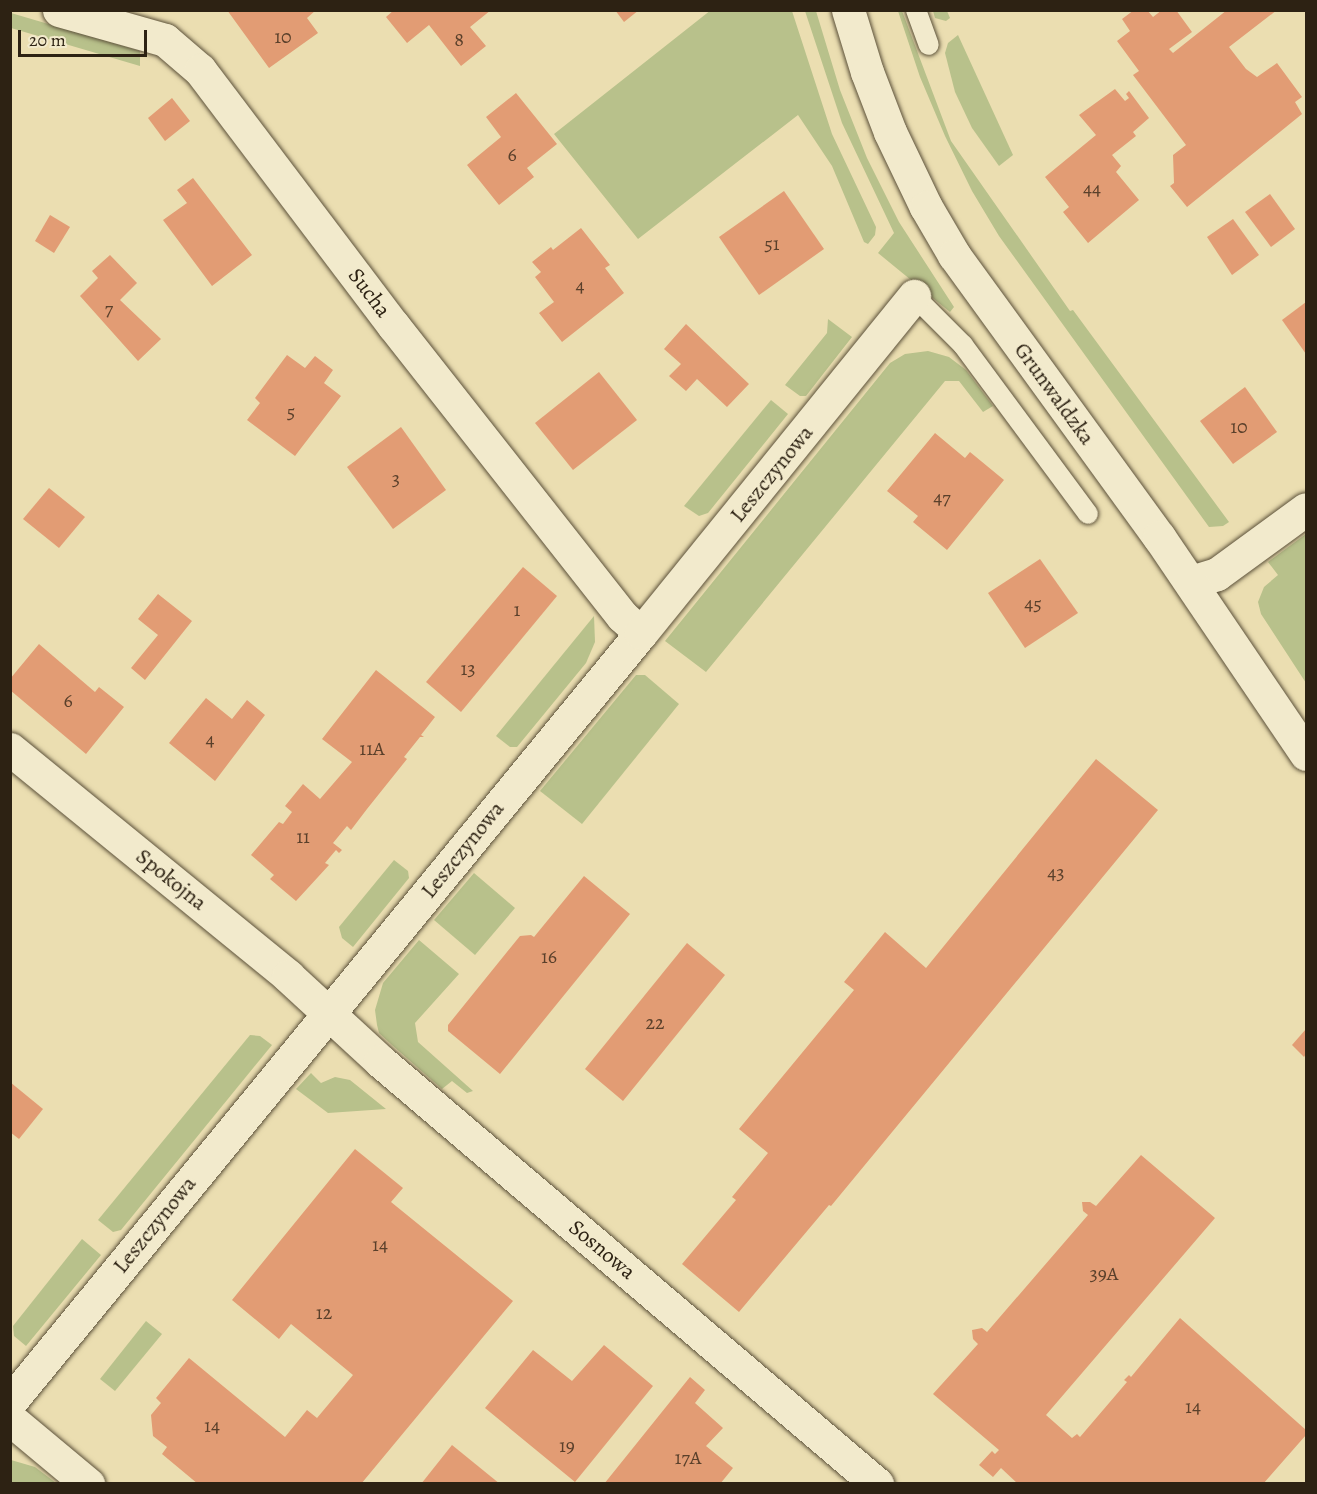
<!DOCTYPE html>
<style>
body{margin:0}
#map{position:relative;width:1317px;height:1494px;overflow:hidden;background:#ebdeb1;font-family:Alegreya,serif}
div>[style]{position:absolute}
.green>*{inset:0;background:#b8c18b}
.building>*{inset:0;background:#e29c74}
.roads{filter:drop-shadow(0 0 2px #5c513a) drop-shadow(0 0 2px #5c513a)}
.lane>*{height:20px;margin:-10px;padding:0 10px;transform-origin:10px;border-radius:10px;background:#f2eacc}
.street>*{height:33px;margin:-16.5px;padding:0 16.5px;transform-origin:16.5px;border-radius:16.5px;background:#f2eacc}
.secondary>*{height:33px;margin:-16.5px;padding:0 16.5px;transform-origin:16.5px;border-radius:16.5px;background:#f2eacc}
span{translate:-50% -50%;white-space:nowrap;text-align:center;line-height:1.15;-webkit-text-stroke:5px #f2eacc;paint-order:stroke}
.number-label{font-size:20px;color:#5a402b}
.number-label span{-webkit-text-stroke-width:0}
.street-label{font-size:22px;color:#2d2213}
.frame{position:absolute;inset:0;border:12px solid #2d2213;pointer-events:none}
.scale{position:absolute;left:18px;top:30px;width:129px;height:27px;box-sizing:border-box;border:3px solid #2d2213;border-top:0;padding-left:8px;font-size:18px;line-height:21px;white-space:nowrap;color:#2d2213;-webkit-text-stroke:4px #f2eacc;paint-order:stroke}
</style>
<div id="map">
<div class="green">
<div style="clip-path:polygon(711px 10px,792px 11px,832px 134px,876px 227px,875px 235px,868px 244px,864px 242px,832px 166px,798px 115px,638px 239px,554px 134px)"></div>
<div style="clip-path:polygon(805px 11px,816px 11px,840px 90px,867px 158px,899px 222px,954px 307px,950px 312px,878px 253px,894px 233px,842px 123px)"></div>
<div style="clip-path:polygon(898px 11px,902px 11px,951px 141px,1070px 311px,1073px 310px,1229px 522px,1223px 526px,1209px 527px,999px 236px,972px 191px,945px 136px,920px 77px)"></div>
<div style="clip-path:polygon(933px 11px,947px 11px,950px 18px,946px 21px,935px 18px)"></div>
<div style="clip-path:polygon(11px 13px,140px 51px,140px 66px,11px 28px)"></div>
<div style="clip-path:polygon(958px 35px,1013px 155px,999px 166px,972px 128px,955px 92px,945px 53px,948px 43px)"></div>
<div style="clip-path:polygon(828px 319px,852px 337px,806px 396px,800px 396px,785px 385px,827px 333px)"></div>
<div style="clip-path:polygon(928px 351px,949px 357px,966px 370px,993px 406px,983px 412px,959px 381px,945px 381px,706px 672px,665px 641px,890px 363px,905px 354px)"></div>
<div style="clip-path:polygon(771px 400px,788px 414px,708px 513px,699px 516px,684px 506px)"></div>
<div style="clip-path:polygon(1306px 534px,1306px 683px,1261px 614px,1258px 602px,1264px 587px,1278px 575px,1268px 562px)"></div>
<div style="clip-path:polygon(594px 616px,595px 642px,586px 663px,517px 747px,510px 747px,496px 736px)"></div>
<div style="clip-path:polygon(636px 675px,645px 675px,679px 704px,582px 824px,540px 791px)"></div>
<div style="clip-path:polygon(394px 860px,408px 871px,409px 878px,353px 947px,342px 938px,339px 927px)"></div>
<div style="clip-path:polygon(474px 873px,515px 908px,475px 955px,434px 920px)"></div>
<div style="clip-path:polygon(419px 940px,459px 974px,415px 1023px,418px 1042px,473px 1091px,467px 1093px,452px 1081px,442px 1089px,392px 1045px,379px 1033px,377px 1025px,375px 1010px,383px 983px)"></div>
<div style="clip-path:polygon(250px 1035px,260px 1036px,272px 1045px,121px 1230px,113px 1232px,98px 1220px)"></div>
<div style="clip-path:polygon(311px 1073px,321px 1083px,335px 1077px,350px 1080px,386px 1109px,328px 1113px,296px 1089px)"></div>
<div style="clip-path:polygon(82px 1239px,101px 1255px,26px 1346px,14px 1336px,13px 1326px)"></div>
<div style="clip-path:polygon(146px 1321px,162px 1334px,115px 1391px,100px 1379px)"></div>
<div style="clip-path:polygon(11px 1460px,35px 1467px,56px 1483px,11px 1483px)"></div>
</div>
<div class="building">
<div style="clip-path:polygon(227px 10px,316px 10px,307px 18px,318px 33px,269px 68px)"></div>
<div style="clip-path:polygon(394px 10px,491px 10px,470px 27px,486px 46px,461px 66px,429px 25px,407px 43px,386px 17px)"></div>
<div style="clip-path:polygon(615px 10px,639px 10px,624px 22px)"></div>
<div style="clip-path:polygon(1134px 10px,1147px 10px,1153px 17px,1162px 10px,1176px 10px,1192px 32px,1169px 49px,1173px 53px,1227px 10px,1277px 10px,1229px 47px,1246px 69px,1257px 77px,1277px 63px,1302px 97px,1295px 102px,1302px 114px,1187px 207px,1170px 186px,1174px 183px,1173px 155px,1186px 145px,1133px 75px,1139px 71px,1117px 41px,1130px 31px,1122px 19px)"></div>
<div style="clip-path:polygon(1115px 89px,1125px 101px,1129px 98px,1126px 94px,1129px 91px,1149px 118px,1133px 132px,1136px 136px,1112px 155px,1121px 166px,1116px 172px,1139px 200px,1088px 243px,1063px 212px,1069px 207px,1045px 177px,1096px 135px,1079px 115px)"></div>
<div style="clip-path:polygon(516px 93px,557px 144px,527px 168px,534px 177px,499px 205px,467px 165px,501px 137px,486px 117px)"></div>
<div style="clip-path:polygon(172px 98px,190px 121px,165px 141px,148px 118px)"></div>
<div style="clip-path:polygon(193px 178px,252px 255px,212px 286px,163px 220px,187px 203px,177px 190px)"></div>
<div style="clip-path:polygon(784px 191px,824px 249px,759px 295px,719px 237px)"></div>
<div style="clip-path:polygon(1270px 194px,1295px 229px,1271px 247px,1245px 212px)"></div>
<div style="clip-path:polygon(50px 215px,70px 227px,54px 253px,35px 241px)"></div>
<div style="clip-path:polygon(1233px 219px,1259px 255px,1232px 275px,1207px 237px)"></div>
<div style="clip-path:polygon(581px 228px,610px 265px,605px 268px,624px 293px,562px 342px,539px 313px,554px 302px,535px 277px,541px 272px,532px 262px,551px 247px,553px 250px)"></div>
<div style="clip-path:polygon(110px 255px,137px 283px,120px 300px,161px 339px,138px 361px,80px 296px,98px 278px,92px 271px)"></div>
<div style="clip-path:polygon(1306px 302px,1306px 354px,1282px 320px)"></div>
<div style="clip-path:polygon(686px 324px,749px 384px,727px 407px,697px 379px,686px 391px,669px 376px,681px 364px,664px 349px)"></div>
<div style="clip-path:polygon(287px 355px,305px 368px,315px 356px,333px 370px,324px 383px,341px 396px,295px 456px,247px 420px,260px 403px,255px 398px)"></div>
<div style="clip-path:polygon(599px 372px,637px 420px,573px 470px,535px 423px)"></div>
<div style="clip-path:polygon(1245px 387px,1277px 432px,1233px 464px,1200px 421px)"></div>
<div style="clip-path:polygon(401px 427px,446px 490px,393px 529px,347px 467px)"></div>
<div style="clip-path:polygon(935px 433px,965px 458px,970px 452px,1004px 480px,947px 550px,913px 522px,918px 516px,887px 491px)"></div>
<div style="clip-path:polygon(49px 488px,85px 517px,59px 548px,23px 519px)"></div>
<div style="clip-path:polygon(1040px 559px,1078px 613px,1025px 648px,988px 593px)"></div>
<div style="clip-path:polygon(523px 567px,557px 596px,461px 712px,426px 682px)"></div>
<div style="clip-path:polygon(158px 594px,192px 621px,145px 680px,131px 668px,158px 635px,138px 619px)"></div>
<div style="clip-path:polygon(39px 644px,95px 692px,99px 687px,124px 707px,86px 754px,10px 690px,10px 679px)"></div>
<div style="clip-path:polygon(376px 670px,435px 717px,421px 735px,424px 737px,420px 737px,404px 757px,407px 759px,367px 809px,351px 830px,347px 826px,333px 843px,342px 850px,339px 853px,336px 850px,325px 863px,329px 865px,296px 901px,270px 879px,274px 875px,251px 855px,279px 822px,283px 824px,292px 812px,285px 806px,303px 784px,320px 799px,352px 762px,322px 739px)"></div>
<div style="clip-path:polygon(206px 698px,232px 719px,247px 700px,265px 715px,215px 781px,169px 743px)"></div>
<div style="clip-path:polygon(1096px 759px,1158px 810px,831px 1206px,829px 1205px,739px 1312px,682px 1264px,736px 1200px,732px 1197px,768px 1153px,739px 1129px,854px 990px,844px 982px,885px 932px,926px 968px)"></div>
<div style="clip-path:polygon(584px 876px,630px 914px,500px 1074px,448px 1031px,448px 1025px,520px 936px,531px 935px,534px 937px)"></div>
<div style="clip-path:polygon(687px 943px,725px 975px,623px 1101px,585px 1069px)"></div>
<div style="clip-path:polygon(1306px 1029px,1306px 1054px,1304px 1057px,1292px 1045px)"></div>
<div style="clip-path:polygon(10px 1082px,43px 1109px,19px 1139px,10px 1132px)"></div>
<div style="clip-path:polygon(355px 1149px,403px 1188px,391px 1202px,513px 1301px,361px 1484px,198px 1484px,162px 1454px,167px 1447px,153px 1436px,151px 1415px,161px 1403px,156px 1398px,189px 1358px,285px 1437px,307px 1410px,317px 1418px,353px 1375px,291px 1324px,279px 1339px,232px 1300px)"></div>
<div style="clip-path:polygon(1141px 1155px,1215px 1218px,1046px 1415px,1072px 1438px,1077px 1434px,1080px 1437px,1127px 1382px,1124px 1380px,1129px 1375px,1131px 1377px,1180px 1318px,1306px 1430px,1306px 1435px,1263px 1484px,1018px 1484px,1001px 1468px,993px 1477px,979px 1465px,992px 1451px,995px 1454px,999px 1450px,933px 1394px,978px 1344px,973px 1339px,972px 1330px,982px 1328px,987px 1332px,1088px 1215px,1083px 1211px,1082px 1202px,1090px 1202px,1096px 1206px)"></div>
<div style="clip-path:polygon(604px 1345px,653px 1386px,575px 1482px,485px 1408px,533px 1350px,572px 1381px)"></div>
<div style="clip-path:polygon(690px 1377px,705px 1390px,695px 1403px,723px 1428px,706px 1446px,733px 1468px,720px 1484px,604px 1484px)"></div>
<div style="clip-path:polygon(452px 1445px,500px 1484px,421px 1484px)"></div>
</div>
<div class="roads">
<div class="lane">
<div style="left:916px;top:10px;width:37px;rotate:70deg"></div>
<div style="left:914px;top:296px;width:69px;rotate:45deg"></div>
<div style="left:963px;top:345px;width:210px;rotate:53.5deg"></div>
</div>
<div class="street">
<div style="left:59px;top:10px;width:110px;rotate:15.8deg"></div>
<div style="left:165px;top:40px;width:46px;rotate:40.6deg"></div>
<div style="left:200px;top:70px;width:320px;rotate:52.9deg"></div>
<div style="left:393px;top:325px;width:370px;rotate:51.8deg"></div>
<div style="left:622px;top:616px;width:25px;rotate:42deg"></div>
<div style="left:1191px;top:582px;width:27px;rotate:-17deg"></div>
<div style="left:1217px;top:574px;width:110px;rotate:-36.1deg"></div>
<div style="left:10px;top:749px;width:359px;rotate:39.2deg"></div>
<div style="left:288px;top:976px;width:125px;rotate:42.7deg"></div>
<div style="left:380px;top:1061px;width:653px;rotate:40.4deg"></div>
<div style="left:10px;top:1402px;width:995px;rotate:-50.63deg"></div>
<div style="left:641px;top:633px;width:434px;rotate:-51deg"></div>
<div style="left:10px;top:1419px;width:102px;rotate:39.8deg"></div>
</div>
<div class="secondary">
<div style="left:848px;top:10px;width:65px;rotate:73deg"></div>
<div style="left:867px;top:72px;width:64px;rotate:69deg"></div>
<div style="left:890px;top:132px;width:83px;rotate:64.4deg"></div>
<div style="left:926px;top:207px;width:56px;rotate:59.7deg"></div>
<div style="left:954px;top:255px;width:349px;rotate:54deg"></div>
<div style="left:1159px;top:537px;width:262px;rotate:55.9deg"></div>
</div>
</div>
<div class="number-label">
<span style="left:283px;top:36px">10</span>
<span style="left:459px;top:39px">8</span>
<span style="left:512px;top:154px">6</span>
<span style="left:1092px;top:188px">44</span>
<span style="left:772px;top:243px">51</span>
<span style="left:580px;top:285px">4</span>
<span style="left:109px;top:308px">7</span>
<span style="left:291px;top:411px">5</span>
<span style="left:1239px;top:426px">10</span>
<span style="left:396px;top:478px">3</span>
<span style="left:942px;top:497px">47</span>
<span style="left:1033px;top:603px">45</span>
<span style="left:517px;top:609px">1</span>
<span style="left:468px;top:668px">13</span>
<span style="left:68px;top:700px">6</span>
<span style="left:210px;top:739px">4</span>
<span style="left:372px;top:748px">11A</span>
<span style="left:303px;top:836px">11</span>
<span style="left:1056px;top:872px">43</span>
<span style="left:549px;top:956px">16</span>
<span style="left:655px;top:1022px">22</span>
<span style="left:380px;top:1244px">14</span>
<span style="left:1104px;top:1273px">39A</span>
<span style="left:324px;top:1312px">12</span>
<span style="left:1193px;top:1406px">14</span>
<span style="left:212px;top:1425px">14</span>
<span style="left:567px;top:1445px">19</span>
<span style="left:688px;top:1457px">17A</span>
</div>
<div class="street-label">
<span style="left:369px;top:293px;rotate:53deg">Sucha</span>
<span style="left:1054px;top:394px;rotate:54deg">Grunwaldzka</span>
<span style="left:772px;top:474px;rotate:-51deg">Leszczynowa</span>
<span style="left:463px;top:850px;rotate:-51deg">Leszczynowa</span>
<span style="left:171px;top:880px;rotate:39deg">Spokojna</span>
<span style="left:155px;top:1225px;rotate:-51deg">Leszczynowa</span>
<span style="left:602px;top:1250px;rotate:40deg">Sosnowa</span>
</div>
<div class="frame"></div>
<div class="scale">20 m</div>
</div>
